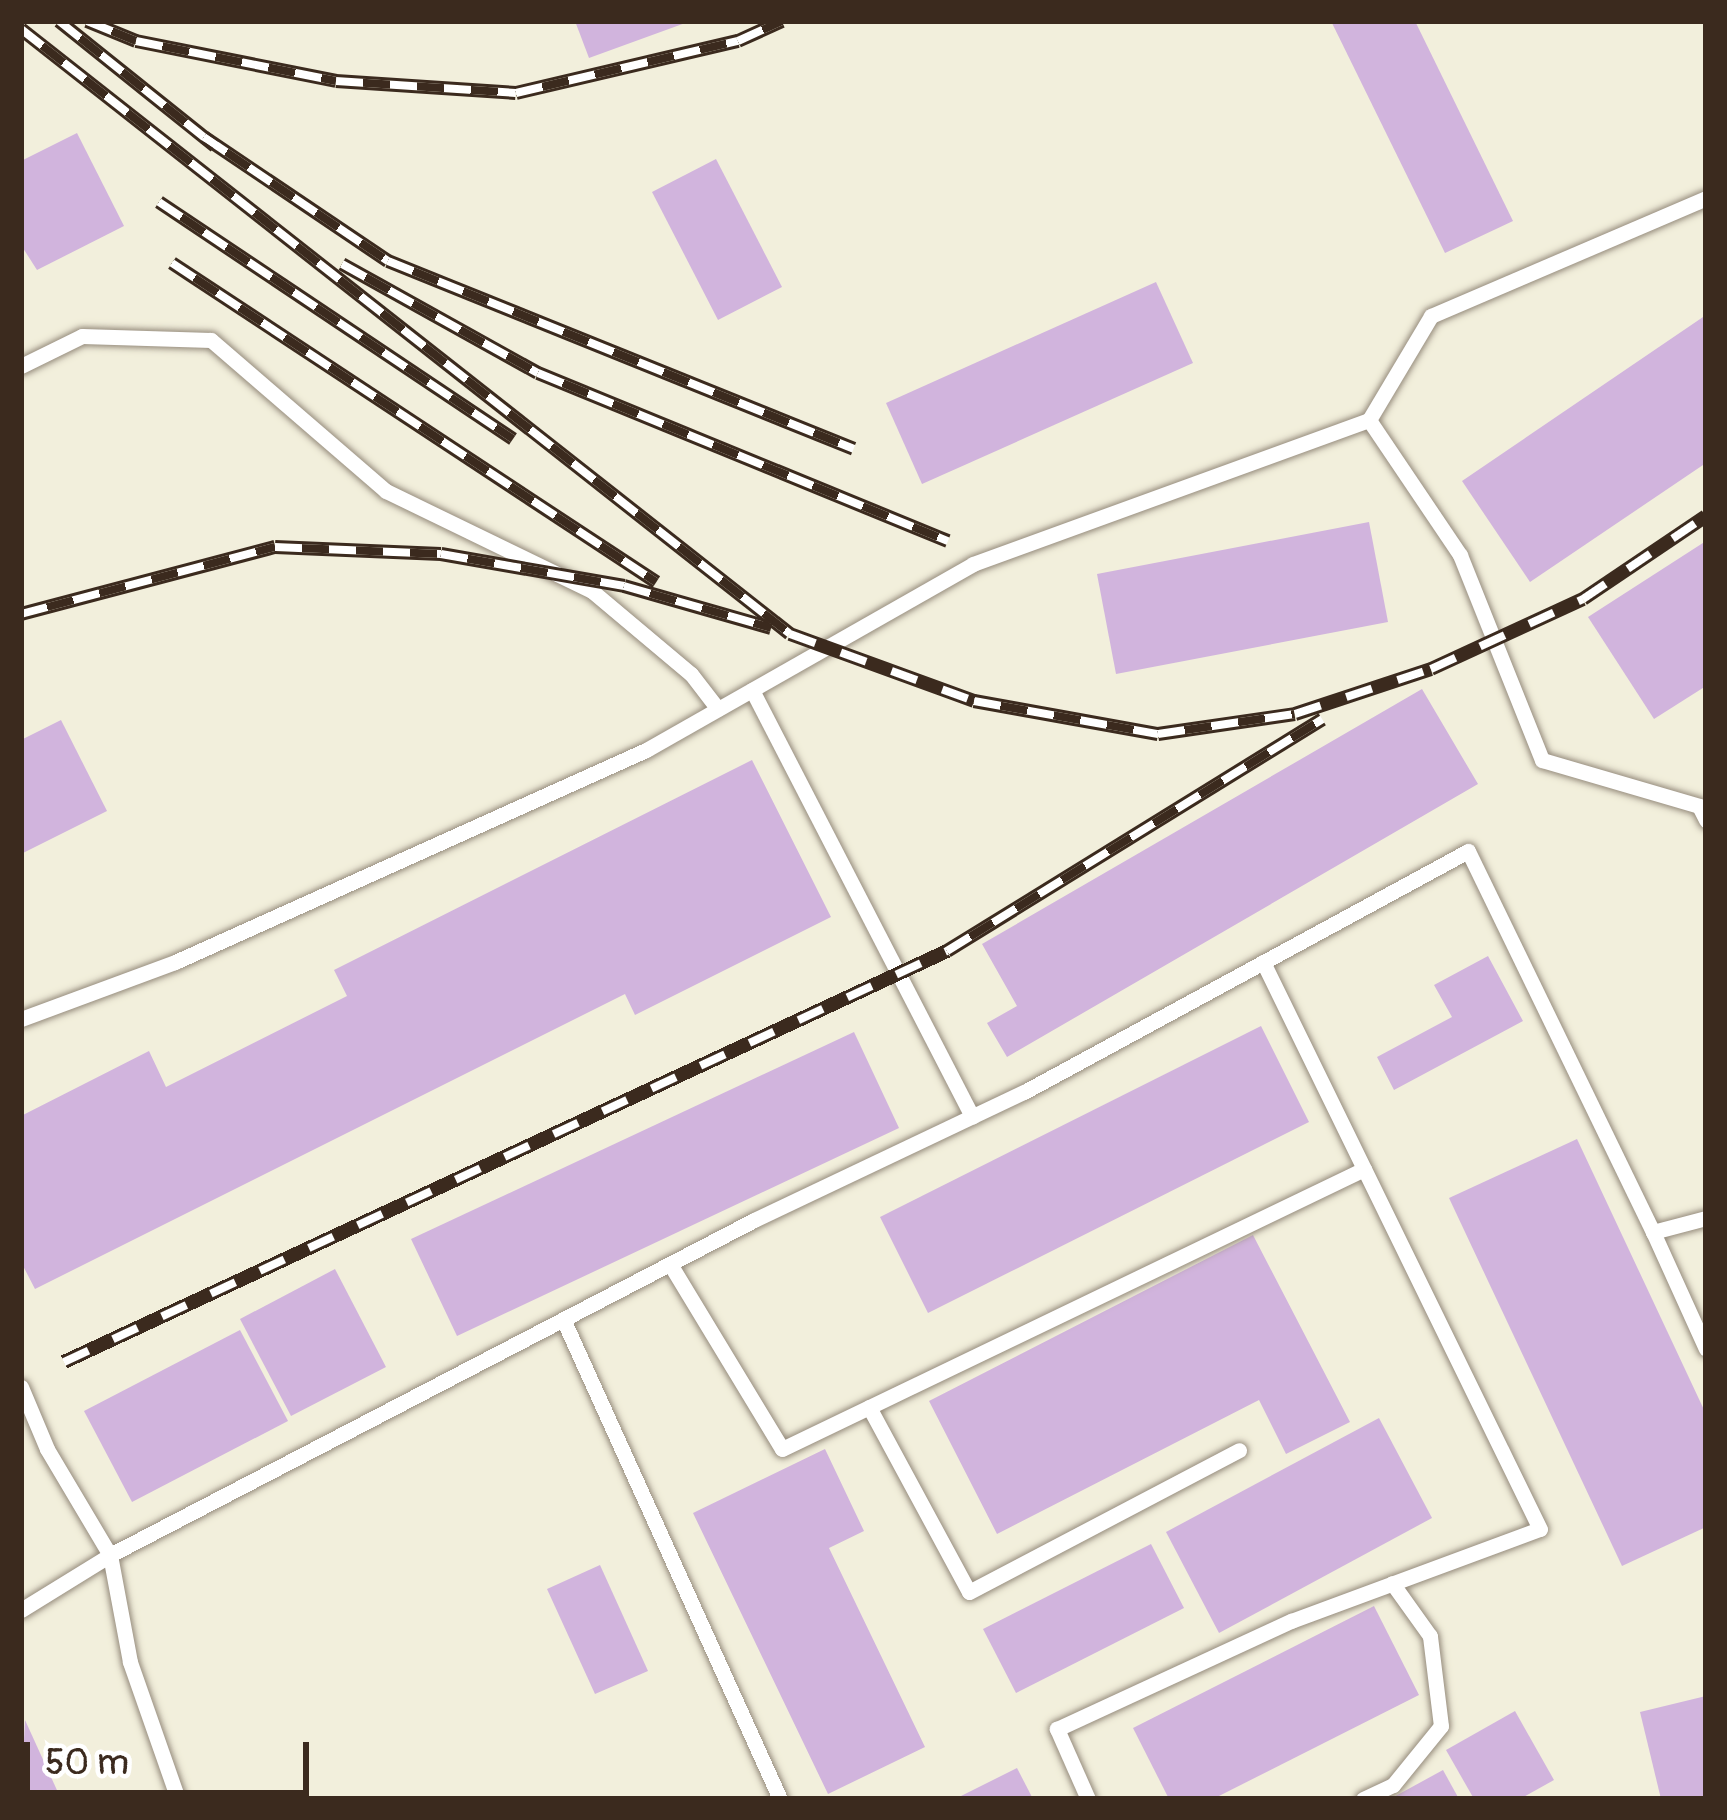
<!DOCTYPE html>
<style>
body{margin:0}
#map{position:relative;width:1727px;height:1820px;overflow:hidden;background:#f2efdc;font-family:Pangolin,sans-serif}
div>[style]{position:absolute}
.building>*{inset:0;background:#d1b4dd}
.roads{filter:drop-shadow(0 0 3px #968c7d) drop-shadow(0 0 3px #968c7d)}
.lane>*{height:15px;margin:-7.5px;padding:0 7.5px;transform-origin:7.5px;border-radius:7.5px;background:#fff}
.rail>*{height:14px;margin-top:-7px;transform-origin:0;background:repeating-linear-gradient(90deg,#fff 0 27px,#3b2a1e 0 54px);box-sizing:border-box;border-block:3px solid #3b2a1e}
span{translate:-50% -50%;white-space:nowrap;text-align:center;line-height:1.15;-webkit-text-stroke:9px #fff;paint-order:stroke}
.frame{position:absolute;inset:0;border:24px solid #3b2a1e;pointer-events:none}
.scale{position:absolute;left:24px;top:1742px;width:285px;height:54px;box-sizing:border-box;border:6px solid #3b2a1e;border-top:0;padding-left:15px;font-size:36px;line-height:42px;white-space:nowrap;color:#3b2a1e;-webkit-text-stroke:9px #fff;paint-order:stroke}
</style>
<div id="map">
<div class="building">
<div style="clip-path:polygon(575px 21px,688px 21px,688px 22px,589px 58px)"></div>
<div style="clip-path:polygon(1331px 21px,1415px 21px,1513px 221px,1445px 253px)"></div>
<div style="clip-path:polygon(77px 133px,124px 226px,37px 270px,21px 245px,21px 161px)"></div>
<div style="clip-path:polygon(716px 159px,782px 287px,718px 320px,652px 192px)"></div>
<div style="clip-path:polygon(1156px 282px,1193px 363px,922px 484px,886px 403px)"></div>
<div style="clip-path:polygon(1706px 315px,1706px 463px,1530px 582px,1462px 481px)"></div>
<div style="clip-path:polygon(1369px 522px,1388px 622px,1116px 674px,1097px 574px)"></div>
<div style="clip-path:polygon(1706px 541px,1706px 686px,1654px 719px,1588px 617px)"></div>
<div style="clip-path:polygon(1422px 689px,1478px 784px,1007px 1057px,987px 1023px,1017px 1006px,982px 944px)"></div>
<div style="clip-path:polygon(61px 720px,107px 811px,21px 854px,21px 740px)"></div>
<div style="clip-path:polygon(752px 760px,831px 917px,635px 1015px,625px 994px,35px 1289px,21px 1262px,21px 1116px,149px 1051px,166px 1087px,347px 996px,334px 970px)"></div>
<div style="clip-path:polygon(1488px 956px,1523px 1021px,1394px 1090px,1377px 1057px,1452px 1017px,1434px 985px)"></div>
<div style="clip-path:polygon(1261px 1026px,1309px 1122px,928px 1313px,880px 1217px)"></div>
<div style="clip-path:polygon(854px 1032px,899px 1128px,457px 1336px,411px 1239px)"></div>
<div style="clip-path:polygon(1577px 1139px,1706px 1414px,1706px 1527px,1622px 1566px,1449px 1198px)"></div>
<div style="clip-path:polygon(1253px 1235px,1350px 1422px,1286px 1454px,1259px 1400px,997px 1534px,929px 1401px)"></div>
<div style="clip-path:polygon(335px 1269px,386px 1367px,291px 1416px,240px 1319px)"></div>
<div style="clip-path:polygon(240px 1330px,288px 1421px,132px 1502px,84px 1411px)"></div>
<div style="clip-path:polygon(1379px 1418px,1432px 1518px,1219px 1633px,1166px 1532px)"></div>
<div style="clip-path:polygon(825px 1449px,864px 1531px,829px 1548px,925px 1747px,828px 1794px,693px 1513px)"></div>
<div style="clip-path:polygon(1151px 1544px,1184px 1608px,1016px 1693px,983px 1629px)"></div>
<div style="clip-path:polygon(600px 1565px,648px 1671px,595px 1694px,547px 1589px)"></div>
<div style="clip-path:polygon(1374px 1606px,1419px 1695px,1213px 1799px,1169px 1799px,1133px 1728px)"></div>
<div style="clip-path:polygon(1706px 1696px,1706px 1799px,1661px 1799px,1640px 1712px)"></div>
<div style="clip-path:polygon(1515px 1711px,1554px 1780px,1520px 1799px,1474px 1799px,1446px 1750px)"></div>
<div style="clip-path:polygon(25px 1720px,61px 1799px,21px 1799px)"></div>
<div style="clip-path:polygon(1017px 1768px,1033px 1799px,955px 1799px)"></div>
<div style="clip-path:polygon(1443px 1770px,1459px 1799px,1390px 1799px)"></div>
</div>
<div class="roads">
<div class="lane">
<div style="left:21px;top:366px;width:68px;rotate:-26.2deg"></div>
<div style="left:82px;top:336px;width:129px;rotate:1.8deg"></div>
<div style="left:211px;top:340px;width:231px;rotate:40.8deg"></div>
<div style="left:386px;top:491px;width:229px;rotate:25.9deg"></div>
<div style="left:592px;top:591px;width:129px;rotate:40deg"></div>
<div style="left:691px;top:674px;width:44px;rotate:52.4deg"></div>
<div style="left:1369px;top:420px;width:163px;rotate:56deg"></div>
<div style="left:1460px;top:555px;width:221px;rotate:68.2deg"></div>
<div style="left:1542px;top:760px;width:164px;rotate:16.3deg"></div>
<div style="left:1699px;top:806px;width:16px;rotate:63deg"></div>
<div style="left:752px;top:690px;width:480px;rotate:62.7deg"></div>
<div style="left:21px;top:1019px;width:164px;rotate:-20.3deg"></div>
<div style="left:175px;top:962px;width:517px;rotate:-24.23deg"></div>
<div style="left:646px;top:750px;width:376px;rotate:-29.6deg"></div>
<div style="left:973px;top:564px;width:421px;rotate:-20deg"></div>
<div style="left:1369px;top:420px;width:121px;rotate:-59.2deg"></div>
<div style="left:1431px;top:316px;width:299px;rotate:-23.2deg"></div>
<div style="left:1706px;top:1218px;width:55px;rotate:165.2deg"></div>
<div style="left:1653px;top:1232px;width:128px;rotate:65.6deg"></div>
<div style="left:670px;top:1264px;width:216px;rotate:58.8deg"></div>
<div style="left:782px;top:1449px;width:646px;rotate:-25.69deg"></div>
<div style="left:563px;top:1319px;width:527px;rotate:65.67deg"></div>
<div style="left:21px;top:1387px;width:67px;rotate:67.2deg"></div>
<div style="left:47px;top:1449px;width:123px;rotate:59.3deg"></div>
<div style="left:110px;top:1555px;width:726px;rotate:-27.48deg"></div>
<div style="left:754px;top:1220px;width:299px;rotate:-25.4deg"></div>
<div style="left:1024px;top:1092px;width:505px;rotate:-28.49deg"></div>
<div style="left:1468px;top:851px;width:424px;rotate:64.1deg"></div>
<div style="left:869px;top:1407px;width:210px;rotate:61.6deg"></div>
<div style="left:969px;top:1592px;width:305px;rotate:-27.7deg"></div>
<div style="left:21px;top:1610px;width:105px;rotate:-31.7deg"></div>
<div style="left:110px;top:1555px;width:109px;rotate:79.4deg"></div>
<div style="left:130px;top:1662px;width:145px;rotate:70.7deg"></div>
<div style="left:1088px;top:1799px;width:77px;rotate:-113.9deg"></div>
<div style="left:1057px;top:1729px;width:258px;rotate:-24.8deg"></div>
<div style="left:1291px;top:1621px;width:265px;rotate:-20.3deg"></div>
<div style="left:1540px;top:1529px;width:631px;rotate:-116.04deg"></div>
<div style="left:1363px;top:1799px;width:33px;rotate:-25deg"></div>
<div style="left:1393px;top:1785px;width:76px;rotate:-50.9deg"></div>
<div style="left:1441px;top:1726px;width:91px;rotate:-97deg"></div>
<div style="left:1430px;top:1636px;width:65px;rotate:-125.6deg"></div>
</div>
</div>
<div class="rail">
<div style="left:59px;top:21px;width:200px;rotate:38.7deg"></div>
<div style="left:87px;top:21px;width:53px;rotate:22.2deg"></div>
<div style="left:136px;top:41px;width:204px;rotate:11.3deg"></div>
<div style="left:336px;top:81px;width:180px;rotate:3.8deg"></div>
<div style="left:516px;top:93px;width:228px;rotate:-13.2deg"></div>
<div style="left:738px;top:41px;width:48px;rotate:-24.4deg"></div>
<div style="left:21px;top:29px;width:978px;rotate:38.19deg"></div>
<div style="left:790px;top:634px;width:196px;rotate:20deg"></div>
<div style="left:974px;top:701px;width:187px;rotate:10.2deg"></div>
<div style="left:1158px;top:734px;width:138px;rotate:-8.3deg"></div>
<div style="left:1295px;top:714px;width:143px;rotate:-18.3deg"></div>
<div style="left:1431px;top:669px;width:167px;rotate:-24.7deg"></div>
<div style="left:1583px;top:599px;width:148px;rotate:-34deg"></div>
<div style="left:204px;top:137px;width:222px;rotate:34deg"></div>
<div style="left:388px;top:261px;width:502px;rotate:21.97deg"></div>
<div style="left:159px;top:202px;width:426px;rotate:33.8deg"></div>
<div style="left:172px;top:263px;width:580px;rotate:33.39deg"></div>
<div style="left:342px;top:264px;width:224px;rotate:29.1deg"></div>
<div style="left:538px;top:373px;width:443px;rotate:22.3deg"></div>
<div style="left:21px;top:614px;width:263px;rotate:-14.8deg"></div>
<div style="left:275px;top:547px;width:166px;rotate:2.4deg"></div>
<div style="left:441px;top:554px;width:186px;rotate:9.9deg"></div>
<div style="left:624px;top:586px;width:153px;rotate:15.9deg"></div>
<div style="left:64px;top:1362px;width:974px;rotate:-24.96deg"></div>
<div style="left:947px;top:951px;width:441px;rotate:-31.7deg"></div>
</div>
<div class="frame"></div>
<div class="scale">50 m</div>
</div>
